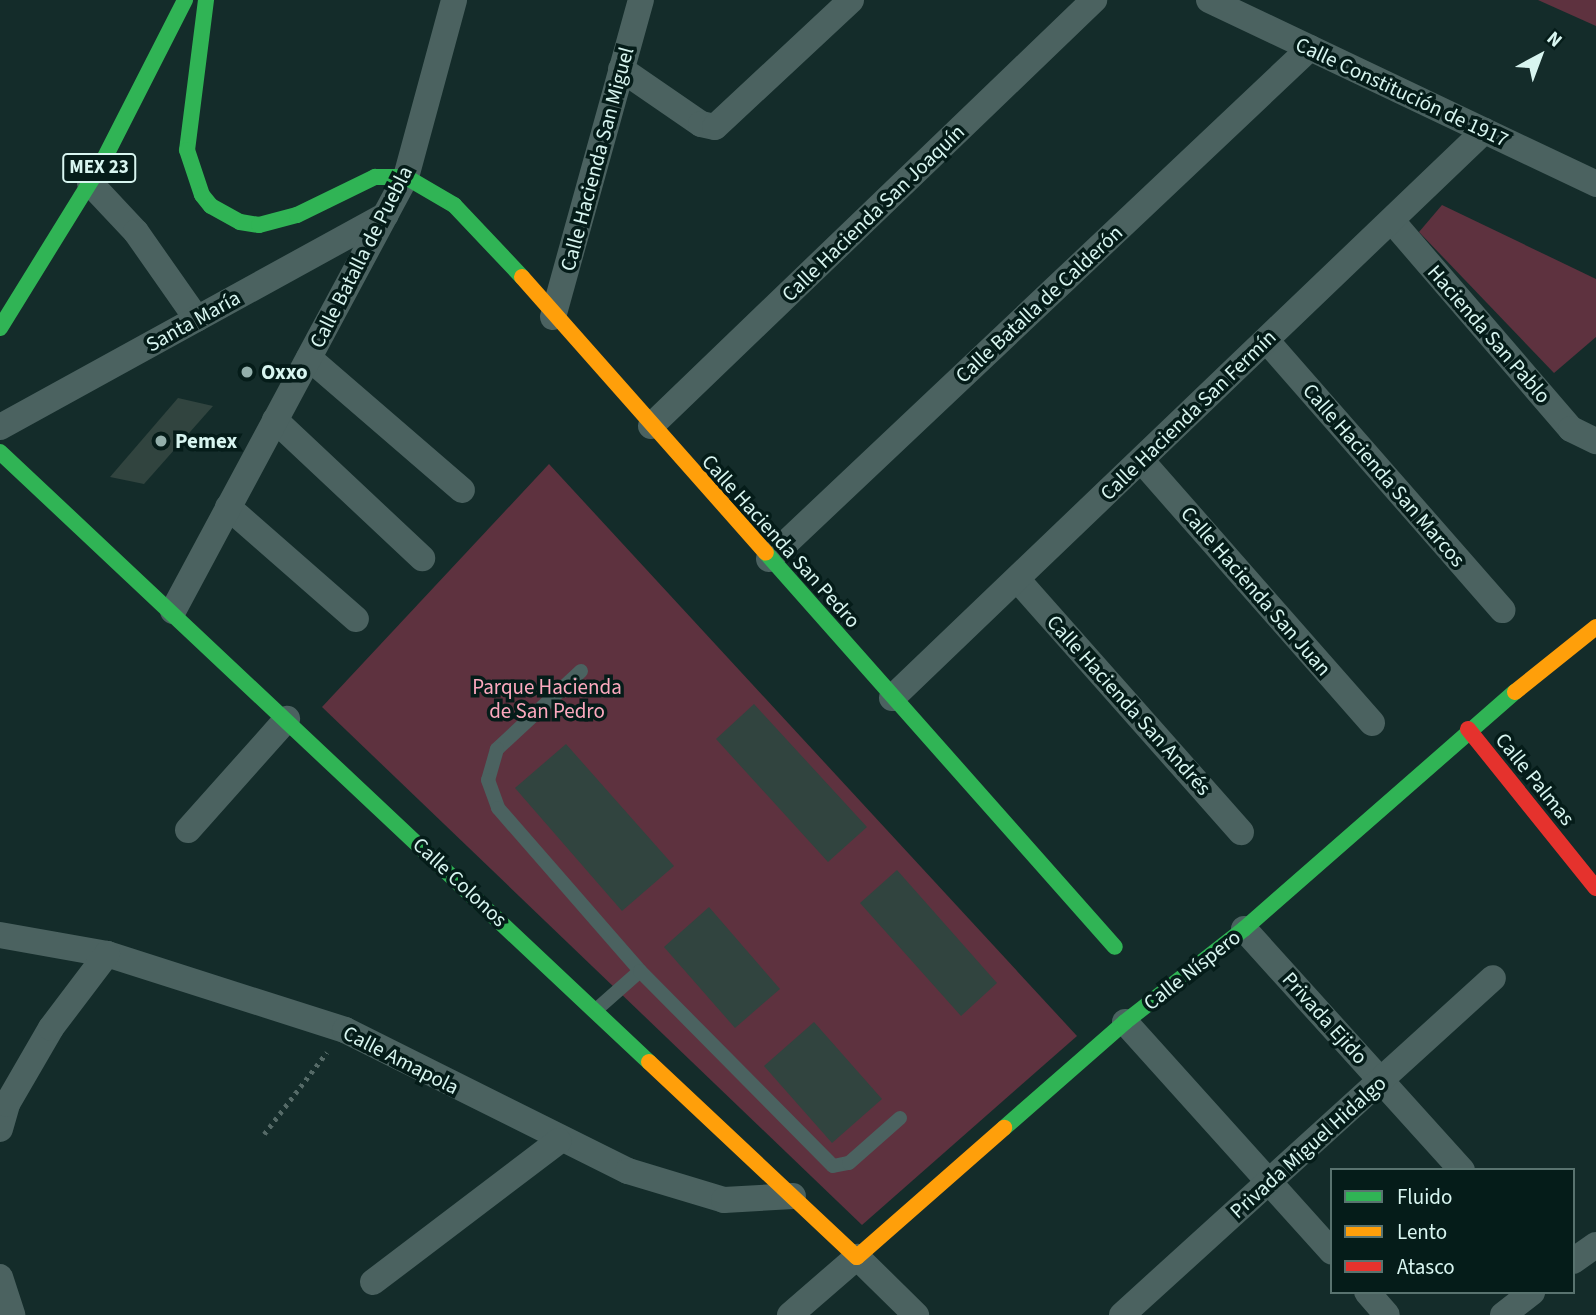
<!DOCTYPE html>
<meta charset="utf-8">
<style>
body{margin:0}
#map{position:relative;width:1596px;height:1315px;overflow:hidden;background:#142c2a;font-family:"Source Sans 3",sans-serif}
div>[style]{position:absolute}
.green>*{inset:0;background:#5e323f}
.building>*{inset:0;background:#31443f}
.path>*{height:4.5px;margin-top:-2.25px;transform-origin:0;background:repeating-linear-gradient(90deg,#556a67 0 3.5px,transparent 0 8.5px)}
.lane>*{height:14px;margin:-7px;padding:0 7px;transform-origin:7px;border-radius:7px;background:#4b6260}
.street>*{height:26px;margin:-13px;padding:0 13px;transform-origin:13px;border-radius:13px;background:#4b6260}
.fast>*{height:16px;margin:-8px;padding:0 8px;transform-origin:8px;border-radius:8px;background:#30b455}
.slow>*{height:16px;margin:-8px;padding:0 8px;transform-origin:8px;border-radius:8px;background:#ff9f0a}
.jam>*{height:16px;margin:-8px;padding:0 8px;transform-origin:8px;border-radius:8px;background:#e5322d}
.dots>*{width:19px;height:19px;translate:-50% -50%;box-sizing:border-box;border:4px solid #051c19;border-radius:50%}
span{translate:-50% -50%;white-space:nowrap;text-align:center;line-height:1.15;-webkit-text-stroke:7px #051c19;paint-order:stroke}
.shield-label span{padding:2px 5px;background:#051c19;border:2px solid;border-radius:5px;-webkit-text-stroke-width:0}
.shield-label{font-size:19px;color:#d8f5f0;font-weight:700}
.street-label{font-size:21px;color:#d8f5f0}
.poi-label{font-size:21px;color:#d8f5f0;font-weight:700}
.left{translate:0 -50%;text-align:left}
.park-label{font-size:21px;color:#fca9be}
.legend{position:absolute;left:1330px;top:1168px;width:245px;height:126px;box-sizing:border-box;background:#051c19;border:2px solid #59736f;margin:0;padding:9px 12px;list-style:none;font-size:21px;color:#d8f5f0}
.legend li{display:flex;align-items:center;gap:14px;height:35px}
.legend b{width:35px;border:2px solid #59736f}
.north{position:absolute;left:1505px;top:21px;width:70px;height:70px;-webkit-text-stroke:5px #051c19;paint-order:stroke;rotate:41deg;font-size:19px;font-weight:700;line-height:28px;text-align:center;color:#d8f5f0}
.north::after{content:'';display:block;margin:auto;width:24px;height:32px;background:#d8f5f0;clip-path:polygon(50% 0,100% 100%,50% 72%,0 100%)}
</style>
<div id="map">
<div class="green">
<div style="clip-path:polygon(1538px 0,1596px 0,1596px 26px)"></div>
<div style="clip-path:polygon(1442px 205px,1596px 279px,1596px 337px,1554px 373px,1419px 232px)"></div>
<div style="clip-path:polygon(549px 464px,1077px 1036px,862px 1225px,322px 707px)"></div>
</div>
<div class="building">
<div style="clip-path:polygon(178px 398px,213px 406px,144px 484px,110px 477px)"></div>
<div style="clip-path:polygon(754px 704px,867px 827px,828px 862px,716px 739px)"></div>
<div style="clip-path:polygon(566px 744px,674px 866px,622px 911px,515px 788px)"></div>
<div style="clip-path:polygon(897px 870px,997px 983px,961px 1016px,860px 903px)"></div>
<div style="clip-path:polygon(709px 907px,780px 989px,735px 1028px,664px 947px)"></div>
<div style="clip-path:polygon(814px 1022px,882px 1099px,832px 1143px,764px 1066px)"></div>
</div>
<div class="path">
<div style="left:264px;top:1134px;width:103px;rotate:-52.5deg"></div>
</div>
<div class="lane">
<div style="left:581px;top:671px;width:115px;rotate:137.1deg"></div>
<div style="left:497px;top:749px;width:32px;rotate:106deg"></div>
<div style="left:488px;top:780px;width:30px;rotate:70deg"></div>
<div style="left:498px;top:808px;width:216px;rotate:48.9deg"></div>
<div style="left:597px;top:1009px;width:57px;rotate:-41.5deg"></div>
<div style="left:640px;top:971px;width:274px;rotate:45.3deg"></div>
<div style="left:833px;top:1166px;width:16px;rotate:-11deg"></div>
<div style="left:849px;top:1163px;width:68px;rotate:-41.4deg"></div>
</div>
<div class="street">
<div style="left:1209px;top:0;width:429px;rotate:25.4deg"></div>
<div style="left:621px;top:69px;width:97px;rotate:34.5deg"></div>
<div style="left:701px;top:124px;width:14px;rotate:12deg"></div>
<div style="left:715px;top:127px;width:186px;rotate:-43deg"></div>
<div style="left:90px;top:183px;width:67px;rotate:46.8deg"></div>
<div style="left:136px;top:232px;width:106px;rotate:55deg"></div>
<div style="left:1392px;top:221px;width:274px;rotate:49.3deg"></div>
<div style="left:1571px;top:429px;width:28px;rotate:26deg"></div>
<div style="left:553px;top:317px;width:329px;rotate:-74.5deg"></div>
<div style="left:1266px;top:340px;width:359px;rotate:48.8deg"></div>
<div style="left:309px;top:358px;width:202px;rotate:40.8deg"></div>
<div style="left:275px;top:420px;width:202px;rotate:43.2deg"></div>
<div style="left:651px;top:426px;width:615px;rotate:-43.88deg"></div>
<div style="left:0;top:427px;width:440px;rotate:-28.8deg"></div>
<div style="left:1141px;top:460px;width:350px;rotate:48.7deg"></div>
<div style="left:228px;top:507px;width:170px;rotate:41.2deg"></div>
<div style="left:769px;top:559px;width:744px;rotate:-43.37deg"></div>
<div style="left:1017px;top:579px;width:338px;rotate:48.5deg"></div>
<div style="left:173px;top:611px;width:493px;rotate:-61.8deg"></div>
<div style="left:406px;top:177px;width:183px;rotate:-74.8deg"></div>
<div style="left:892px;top:698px;width:820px;rotate:-43.76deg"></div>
<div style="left:188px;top:830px;width:149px;rotate:-48.3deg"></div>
<div style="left:1244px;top:929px;width:325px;rotate:47.9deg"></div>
<div style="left:0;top:935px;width:109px;rotate:10.1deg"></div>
<div style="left:107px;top:954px;width:250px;rotate:17.7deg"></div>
<div style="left:345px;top:1030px;width:316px;rotate:26.5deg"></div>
<div style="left:628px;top:1171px;width:100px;rotate:16.8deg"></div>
<div style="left:724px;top:1200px;width:69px;rotate:-3.3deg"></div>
<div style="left:1125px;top:1022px;width:309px;rotate:48deg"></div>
<div style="left:0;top:1129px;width:26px;rotate:-74deg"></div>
<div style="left:7px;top:1104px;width:88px;rotate:-59.9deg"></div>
<div style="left:51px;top:1028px;width:93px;rotate:-52.9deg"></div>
<div style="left:1573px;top:1261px;width:28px;rotate:-35deg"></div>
<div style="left:0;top:1277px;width:40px;rotate:72deg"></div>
<div style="left:373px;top:1282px;width:233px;rotate:-37.2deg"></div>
<div style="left:1367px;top:1292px;width:30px;rotate:49deg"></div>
<div style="left:790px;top:1315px;width:89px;rotate:-40.9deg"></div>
<div style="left:857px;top:1257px;width:83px;rotate:44.5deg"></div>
<div style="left:1122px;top:1315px;width:501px;rotate:-42.25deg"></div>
<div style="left:1503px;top:1315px;width:37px;rotate:-38deg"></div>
</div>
<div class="fast">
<div style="left:206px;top:0;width:151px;rotate:97.2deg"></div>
<div style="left:187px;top:150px;width:47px;rotate:71.6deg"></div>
<div style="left:202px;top:195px;width:14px;rotate:51deg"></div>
<div style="left:211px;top:206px;width:33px;rotate:29deg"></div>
<div style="left:240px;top:222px;width:19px;rotate:9deg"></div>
<div style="left:259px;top:225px;width:39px;rotate:-15deg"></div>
<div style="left:297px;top:215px;width:87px;rotate:-26deg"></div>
<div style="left:375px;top:177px;width:31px"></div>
<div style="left:406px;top:177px;width:56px;rotate:30.3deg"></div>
<div style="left:454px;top:205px;width:99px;rotate:46.6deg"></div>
<div style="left:0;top:328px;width:194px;rotate:-58.3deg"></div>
<div style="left:102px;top:163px;width:183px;rotate:-63deg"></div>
<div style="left:0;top:452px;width:891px;rotate:43.23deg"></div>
<div style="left:766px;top:553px;width:526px;rotate:48.47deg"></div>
<div style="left:1004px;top:1128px;width:161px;rotate:-41.2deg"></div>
<div style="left:1125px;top:1022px;width:151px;rotate:-38deg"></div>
<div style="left:1244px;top:929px;width:360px;rotate:-41.2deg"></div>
</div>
<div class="slow">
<div style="left:522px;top:277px;width:368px;rotate:48.5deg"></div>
<div style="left:1515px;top:692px;width:104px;rotate:-38.7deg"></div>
<div style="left:649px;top:1062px;width:285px;rotate:43.2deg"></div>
<div style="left:857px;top:1257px;width:196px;rotate:-41.3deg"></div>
</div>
<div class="jam">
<div style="left:1468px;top:729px;width:204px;rotate:51.2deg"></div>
</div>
<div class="dots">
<div style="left:247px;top:372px;background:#93afab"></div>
<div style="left:161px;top:441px;background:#93afab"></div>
</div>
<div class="shield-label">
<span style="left:99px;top:168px">MEX 23</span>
</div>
<div class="street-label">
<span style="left:1402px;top:92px;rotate:25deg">Calle Constitución de 1917</span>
<span style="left:597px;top:159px;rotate:-75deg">Calle Hacienda San Miguel</span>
<span style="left:873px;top:213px;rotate:-44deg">Calle Hacienda San Joaquín</span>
<span style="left:361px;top:257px;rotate:-63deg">Calle Batalla de Puebla</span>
<span style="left:1039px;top:304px;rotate:-43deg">Calle Batalla de Calderón</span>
<span style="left:193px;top:321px;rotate:-29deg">Santa María</span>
<span style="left:1489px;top:334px;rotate:49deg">Hacienda San Pablo</span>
<span style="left:1188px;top:415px;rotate:-44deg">Calle Hacienda San Fermín</span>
<span style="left:1384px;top:475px;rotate:49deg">Calle Hacienda San Marcos</span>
<span style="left:781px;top:541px;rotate:48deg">Calle Hacienda San Pedro</span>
<span style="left:1256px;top:591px;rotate:49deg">Calle Hacienda San Juan</span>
<span style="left:1129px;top:705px;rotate:48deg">Calle Hacienda San Andrés</span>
<span style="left:1535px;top:779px;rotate:51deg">Calle Palmas</span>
<span style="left:460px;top:882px;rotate:43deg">Calle Colonos</span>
<span style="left:1192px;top:970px;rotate:-38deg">Calle Níspero</span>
<span style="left:1325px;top:1018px;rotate:48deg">Privada Ejido</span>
<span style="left:401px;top:1060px;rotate:27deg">Calle Amapola</span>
<span style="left:1308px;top:1147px;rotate:-42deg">Privada Miguel Hidalgo</span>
</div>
<div class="poi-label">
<span class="left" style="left:261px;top:372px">Oxxo</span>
<span class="left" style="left:175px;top:441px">Pemex</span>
</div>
<div class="park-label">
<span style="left:547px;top:699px">Parque Hacienda<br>de San Pedro</span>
</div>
<ul class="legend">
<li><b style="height:9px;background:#30b455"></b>Fluido</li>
<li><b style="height:9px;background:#ff9f0a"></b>Lento</li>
<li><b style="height:9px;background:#e5322d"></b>Atasco</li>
</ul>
<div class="north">N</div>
</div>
